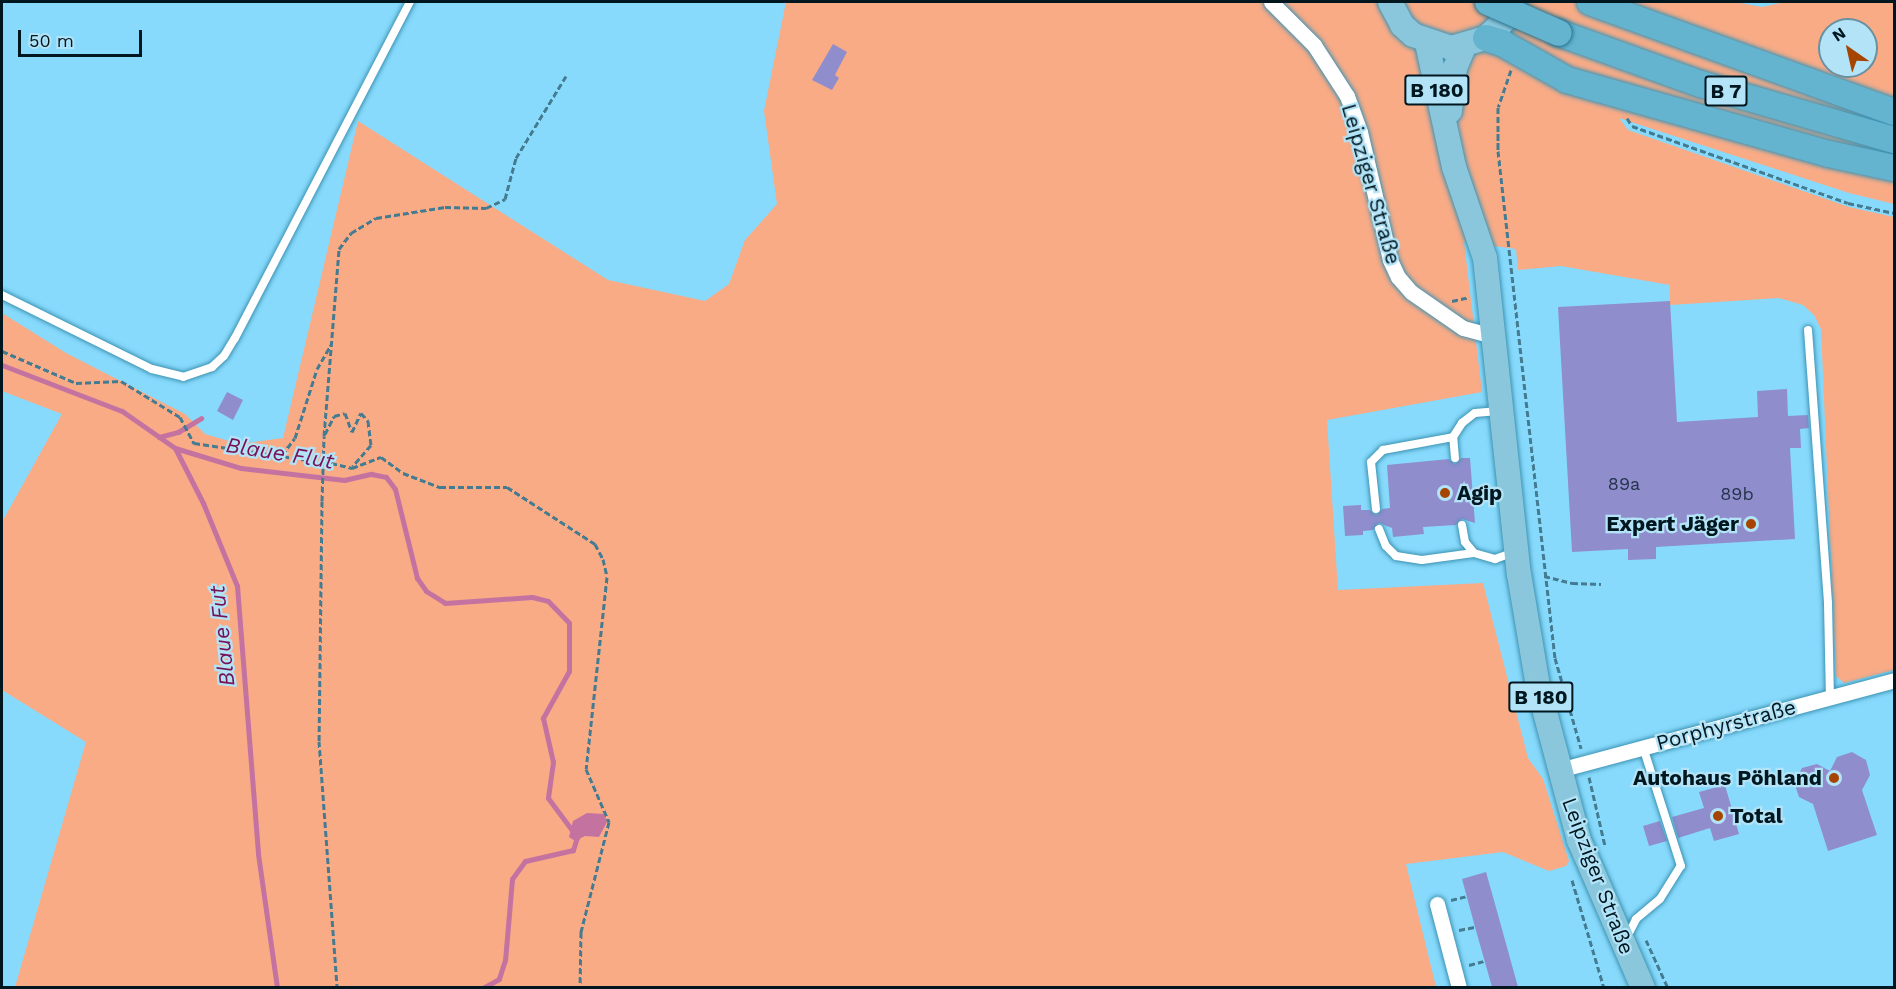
<!DOCTYPE html>
<meta charset="utf-8">
<style>
body{margin:0}
#map{position:relative;width:1896px;height:989px;overflow:hidden;background:#87dafc;font-family:"Work Sans",sans-serif}
div>[style]{position:absolute}
.green>*{inset:0;background:#f9ab86}
.water>*{inset:0;background:#c473a1}
.stream>*{height:5px;margin:-2.5px;padding:0 2.5px;transform-origin:2.5px;border-radius:2.5px;background:#c473a1}
.building>*{inset:0;background:#908dcd}
.path>*{height:3px;margin-top:-1.5px;transform-origin:0;background:repeating-linear-gradient(90deg,#457b91 0 6px,transparent 0 9px)}
.roads{filter:drop-shadow(0 0 2px #3d93b3) drop-shadow(0 0 2px #3d93b3)}
.service>*{height:8px;margin:-4px;padding:0 4px;transform-origin:4px;border-radius:4px;background:#fff}
.minor>*{height:15px;margin:-7.5px;padding:0 7.5px;transform-origin:7.5px;border-radius:7.5px;background:#fff}
.primary>*{height:24px;margin:-12px;padding:0 12px;transform-origin:12px;border-radius:12px;background:#8bc7dc}
.trunk>*{height:26px;margin:-13px;padding:0 13px;transform-origin:13px;border-radius:13px;background:#64b4d0}
.path-bridge>*{height:3px;margin-top:-1.5px;transform-origin:0;background:repeating-linear-gradient(90deg,#457b91 0 6px,transparent 0 9px)}
.bridges{filter:drop-shadow(0 0 2px #28718b) drop-shadow(0 0 2px #28718b)}
.trunk-bridge>*{height:26px;margin:-13px;padding:0 13px;transform-origin:13px;border-radius:13px;background:#64b4d0}
.dots>*{width:16px;height:16px;translate:-50% -50%;box-sizing:border-box;border:3px solid #b3e3f7;border-radius:50%}
span{translate:-50% -50%;white-space:nowrap;text-align:center;line-height:1.15;-webkit-text-stroke:4.5px #b3e3f7;paint-order:stroke}
.number-label{font-size:18px;color:#24344b}
.number-label span{-webkit-text-stroke-width:0}
.shield-label span{padding:2px 4px;background:#b3e3f7;border:2px solid;border-radius:4px;-webkit-text-stroke-width:0}
.shield-label{font-size:20px;color:#001720;font-weight:700}
.street-label{font-size:21px;color:#001720}
.poi-label{font-size:21px;color:#001720;font-weight:700}
.left{translate:0 -50%;text-align:left}
.right{translate:-100% -50%;text-align:right}
.water-label{font-size:22px;color:#761355;font-style:italic}
.frame{position:absolute;inset:0;border:3px solid #001720;pointer-events:none}
.north{position:absolute;left:1818px;top:18px;width:60px;height:60px;box-sizing:border-box;background:#b3e3f7;border:2px solid #6b91a1;border-radius:50%;rotate:326deg;font-size:16px;font-weight:700;line-height:24px;text-align:center;color:#001720}
.north::after{content:'';display:block;margin:auto;width:21px;height:27px;background:#a64501;clip-path:polygon(50% 0,100% 100%,50% 72%,0 100%)}
.scale{position:absolute;left:18px;top:30px;width:124px;height:27px;box-sizing:border-box;border:3px solid #001720;border-top:0;padding-left:8px;font-size:18px;line-height:21px;white-space:nowrap;color:#001720;-webkit-text-stroke:4px #b3e3f7;paint-order:stroke}
</style>
<div id="map">
<div class="green">
<div style="clip-path:polygon(evenodd,786px 2px,1735px 2px,1762px 7px,1785px 2px,1894px 2px,1894px 204px,1849px 193px,1619px 118px,1628px 130px,1849px 207px,1894px 217px,1894px 670px,1844px 683px,1836px 676px,1821px 329px,1814px 315px,1803px 305px,1779px 298px,1670px 305px,1670px 285px,1561px 266px,1518px 270px,1516px 249px,1464px 242px,1482px 392px,1327px 420px,1338px 590px,1483px 583px,1528px 758px,1543px 779px,1569px 861px,1566px 866px,1549px 871px,1503px 852px,1406px 864px,1436px 987px,15px 987px,86px 742px,2px 690px,2px 522px,62px 414px,2px 391px,2px 313px,66px 353px,185px 414px,205px 434px,239px 444px,283px 438px,358px 121px,608px 280px,705px 301px,729px 284px,745px 240px,777px 204px,764px 111px,786px 2px,1830px 30px,1866px 30px,1866px 66px,1830px 66px,1830px 30px)"></div>
</div>
<div class="water">
<div style="clip-path:polygon(587px 813px,604px 814px,607px 822px,599px 837px,585px 836px,575px 841px,569px 837px,573px 821px)"></div>
</div>
<div class="stream">
<div style="left:2px;top:365px;width:129px;rotate:21deg"></div>
<div style="left:122px;top:411px;width:65px;rotate:34.9deg"></div>
<div style="left:175px;top:448px;width:62px;rotate:63deg"></div>
<div style="left:203px;top:503px;width:90px;rotate:67.7deg"></div>
<div style="left:237px;top:586px;width:269px;rotate:85.5deg"></div>
<div style="left:258px;top:854px;width:135px;rotate:81.9deg"></div>
<div style="left:159px;top:437px;width:20px;rotate:-15deg"></div>
<div style="left:178px;top:432px;width:27px;rotate:-31deg"></div>
<div style="left:175px;top:448px;width:69px;rotate:16.9deg"></div>
<div style="left:241px;top:468px;width:104px;rotate:6.6deg"></div>
<div style="left:344px;top:480px;width:28px;rotate:-13deg"></div>
<div style="left:371px;top:474px;width:15px;rotate:11deg"></div>
<div style="left:386px;top:477px;width:15px;rotate:53deg"></div>
<div style="left:395px;top:489px;width:92px;rotate:76.1deg"></div>
<div style="left:417px;top:578px;width:16px;rotate:55deg"></div>
<div style="left:426px;top:591px;width:22px;rotate:32deg"></div>
<div style="left:445px;top:603px;width:87px;rotate:-3.9deg"></div>
<div style="left:532px;top:597px;width:16px;rotate:14deg"></div>
<div style="left:548px;top:601px;width:30px;rotate:46deg"></div>
<div style="left:569px;top:623px;width:48px;rotate:90deg"></div>
<div style="left:569px;top:671px;width:54px;rotate:119deg"></div>
<div style="left:543px;top:718px;width:45px;rotate:77.2deg"></div>
<div style="left:553px;top:762px;width:36px;rotate:98deg"></div>
<div style="left:548px;top:798px;width:49px;rotate:53.4deg"></div>
<div style="left:577px;top:837px;width:14px;rotate:107deg"></div>
<div style="left:573px;top:850px;width:49px;rotate:167.1deg"></div>
<div style="left:525px;top:861px;width:22px;rotate:126deg"></div>
<div style="left:512px;top:879px;width:81px;rotate:94.9deg"></div>
<div style="left:505px;top:960px;width:20px;rotate:108deg"></div>
<div style="left:499px;top:979px;width:18px;rotate:151deg"></div>
</div>
<div class="building">
<div style="clip-path:polygon(833px 44px,847px 52px,835px 75px,839px 78px,832px 90px,812px 80px)"></div>
<div style="clip-path:polygon(1670px 301px,1677px 422px,1758px 417px,1757px 391px,1787px 389px,1788px 416px,1808px 415px,1809px 428px,1800px 429px,1801px 448px,1790px 448px,1795px 539px,1656px 547px,1656px 559px,1628px 560px,1628px 549px,1572px 552px,1558px 307px)"></div>
<div style="clip-path:polygon(227px 392px,243px 400px,233px 420px,217px 411px)"></div>
<div style="clip-path:polygon(1461px 458px,1470px 458px,1475px 523px,1462px 519px,1456px 525px,1423px 527px,1424px 534px,1393px 537px,1392px 528px,1379px 523px,1373px 530px,1363px 531px,1363px 535px,1345px 536px,1343px 506px,1361px 505px,1361px 510px,1370px 510px,1376px 515px,1382px 509px,1390px 508px,1387px 465px,1449px 459px,1455px 464px)"></div>
<div style="clip-path:polygon(1852px 752px,1866px 760px,1870px 775px,1862px 790px,1877px 835px,1828px 851px,1813px 804px,1799px 797px,1794px 782px,1802px 768px,1817px 764px,1830px 771px,1837px 757px)"></div>
<div style="clip-path:polygon(1725px 785px,1739px 834px,1714px 841px,1710px 828px,1678px 838px,1672px 817px,1704px 808px,1699px 792px)"></div>
<div style="clip-path:polygon(1660px 821px,1667px 841px,1649px 846px,1643px 826px)"></div>
<div style="clip-path:polygon(1486px 872px,1495px 904px,1518px 987px,1492px 987px,1475px 927px,1462px 879px)"></div>
</div>
<div class="path">
<div style="left:1511px;top:70px;width:39px;rotate:109deg"></div>
<div style="left:1498px;top:107px;width:44px;rotate:90deg"></div>
<div style="left:1498px;top:151px;width:510px;rotate:83.59deg"></div>
<div style="left:1555px;top:658px;width:94px;rotate:73.9deg"></div>
<div style="left:1627px;top:118px;width:9px;rotate:58deg"></div>
<div style="left:1632px;top:126px;width:229px;rotate:19.6deg"></div>
<div style="left:1848px;top:203px;width:47px;rotate:12.3deg"></div>
<div style="left:1452px;top:301px;width:17px;rotate:-13deg"></div>
<div style="left:2px;top:351px;width:81px;rotate:23.4deg"></div>
<div style="left:76px;top:383px;width:45px;rotate:-2.5deg"></div>
<div style="left:121px;top:381px;width:69px;rotate:31.4deg"></div>
<div style="left:180px;top:417px;width:30px;rotate:62deg"></div>
<div style="left:194px;top:443px;width:115px;rotate:8.5deg"></div>
<div style="left:325px;top:434px;width:20px;rotate:-63deg"></div>
<div style="left:334px;top:416px;width:11px;rotate:-15deg"></div>
<div style="left:345px;top:413px;width:20px;rotate:70deg"></div>
<div style="left:352px;top:432px;width:21px;rotate:-65deg"></div>
<div style="left:361px;top:413px;width:11px;rotate:49deg"></div>
<div style="left:368px;top:421px;width:24px;rotate:83deg"></div>
<div style="left:371px;top:445px;width:28px;rotate:131deg"></div>
<div style="left:324px;top:436px;width:188px;rotate:-85.4deg"></div>
<div style="left:339px;top:249px;width:20px;rotate:-53deg"></div>
<div style="left:351px;top:233px;width:29px;rotate:-31deg"></div>
<div style="left:376px;top:218px;width:70px;rotate:-9.1deg"></div>
<div style="left:445px;top:207px;width:41px;rotate:1.4deg"></div>
<div style="left:486px;top:208px;width:21px;rotate:-25deg"></div>
<div style="left:505px;top:199px;width:42px;rotate:-75deg"></div>
<div style="left:516px;top:158px;width:96px;rotate:-58.6deg"></div>
<div style="left:282px;top:455px;width:21px;rotate:-53deg"></div>
<div style="left:295px;top:438px;width:72px;rotate:-72.3deg"></div>
<div style="left:317px;top:369px;width:28px;rotate:-60deg"></div>
<div style="left:331px;top:463px;width:22px;rotate:13deg"></div>
<div style="left:352px;top:468px;width:31px;rotate:-21deg"></div>
<div style="left:381px;top:457px;width:27px;rotate:36deg"></div>
<div style="left:403px;top:473px;width:40px;rotate:21deg"></div>
<div style="left:440px;top:487px;width:67px"></div>
<div style="left:507px;top:487px;width:105px;rotate:32.9deg"></div>
<div style="left:595px;top:544px;width:17px;rotate:62deg"></div>
<div style="left:603px;top:559px;width:18px;rotate:77deg"></div>
<div style="left:607px;top:577px;width:193px;rotate:96.2deg"></div>
<div style="left:586px;top:769px;width:58px;rotate:66.5deg"></div>
<div style="left:609px;top:822px;width:114px;rotate:104.3deg"></div>
<div style="left:581px;top:932px;width:56px;rotate:91deg"></div>
<div style="left:322px;top:501px;width:240px;rotate:90.7deg"></div>
<div style="left:319px;top:741px;width:248px;rotate:85.8deg"></div>
<div style="left:1544px;top:576px;width:29px;rotate:14deg"></div>
<div style="left:1572px;top:583px;width:29px;rotate:2deg"></div>
<div style="left:1589px;top:777px;width:71px;rotate:76.9deg"></div>
<div style="left:1572px;top:880px;width:113px;rotate:73.5deg"></div>
<div style="left:1451px;top:900px;width:16px;rotate:-14deg"></div>
<div style="left:1459px;top:930px;width:16px;rotate:-11deg"></div>
<div style="left:1646px;top:940px;width:53px;rotate:65.4deg"></div>
<div style="left:1469px;top:965px;width:16px;rotate:-15deg"></div>
</div>
<div class="roads">
<div class="service">
<div style="left:2px;top:295px;width:167px;rotate:26.3deg"></div>
<div style="left:152px;top:369px;width:32px;rotate:14deg"></div>
<div style="left:183px;top:377px;width:31px;rotate:-19deg"></div>
<div style="left:212px;top:367px;width:16px;rotate:-43deg"></div>
<div style="left:224px;top:356px;width:21px;rotate:-59deg"></div>
<div style="left:235px;top:338px;width:379px;rotate:-62.5deg"></div>
<div style="left:1808px;top:330px;width:275px;rotate:85.8deg"></div>
<div style="left:1828px;top:604px;width:93px;rotate:88.8deg"></div>
<div style="left:1455px;top:458px;width:21px;rotate:-95deg"></div>
<div style="left:1453px;top:437px;width:17px;rotate:-57deg"></div>
<div style="left:1462px;top:423px;width:16px;rotate:-38deg"></div>
<div style="left:1475px;top:413px;width:23px;rotate:-5deg"></div>
<div style="left:1376px;top:509px;width:47px;rotate:-96.1deg"></div>
<div style="left:1371px;top:462px;width:17px;rotate:-45deg"></div>
<div style="left:1383px;top:450px;width:71px;rotate:-10.5deg"></div>
<div style="left:1462px;top:525px;width:17px;rotate:80deg"></div>
<div style="left:1465px;top:542px;width:14px;rotate:51deg"></div>
<div style="left:1474px;top:553px;width:22px;rotate:16deg"></div>
<div style="left:1495px;top:559px;width:20px;rotate:-20deg"></div>
<div style="left:1379px;top:529px;width:18px;rotate:68deg"></div>
<div style="left:1386px;top:546px;width:14px;rotate:45deg"></div>
<div style="left:1396px;top:556px;width:26px;rotate:9deg"></div>
<div style="left:1422px;top:560px;width:52px;rotate:-7.7deg"></div>
<div style="left:1627px;top:937px;width:20px;rotate:-63deg"></div>
<div style="left:1636px;top:919px;width:31px;rotate:-40deg"></div>
<div style="left:1660px;top:899px;width:39px;rotate:-58deg"></div>
<div style="left:1681px;top:866px;width:125px;rotate:-107.7deg"></div>
</div>
<div class="minor">
<div style="left:1271px;top:2px;width:61px;rotate:45deg"></div>
<div style="left:1314px;top:45px;width:61px;rotate:57.1deg"></div>
<div style="left:1347px;top:96px;width:38px;rotate:70deg"></div>
<div style="left:1360px;top:132px;width:131px;rotate:76.8deg"></div>
<div style="left:1390px;top:260px;width:19px;rotate:65deg"></div>
<div style="left:1398px;top:277px;width:20px;rotate:49deg"></div>
<div style="left:1411px;top:292px;width:63px;rotate:34.7deg"></div>
<div style="left:1463px;top:328px;width:34px;rotate:15deg"></div>
<div style="left:1559px;top:770px;width:347px;rotate:-15deg"></div>
<div style="left:1437px;top:904px;width:87px;rotate:75.3deg"></div>
</div>
<div class="primary">
<div style="left:1390px;top:2px;width:26px;rotate:62deg"></div>
<div style="left:1402px;top:25px;width:15px;rotate:42deg"></div>
<div style="left:1413px;top:35px;width:40px;rotate:18.9deg"></div>
<div style="left:1451px;top:48px;width:36px;rotate:-16deg"></div>
<div style="left:1486px;top:38px;width:32px;rotate:-44deg"></div>
<div style="left:1509px;top:16px;width:15px;rotate:-67deg"></div>
<div style="left:1427px;top:43px;width:127px;rotate:77.7deg"></div>
<div style="left:1454px;top:167px;width:96px;rotate:71.2deg"></div>
<div style="left:1485px;top:258px;width:318px;rotate:83.9deg"></div>
<div style="left:1519px;top:574px;width:114px;rotate:80.4deg"></div>
<div style="left:1538px;top:686px;width:159px;rotate:75.1deg"></div>
<div style="left:1579px;top:840px;width:161px;rotate:66.6deg"></div>
<div style="left:1450px;top:111px;width:43px;rotate:-83.4deg"></div>
<div style="left:1455px;top:68px;width:23px;rotate:-67deg"></div>
</div>
<div class="trunk">
<div style="left:1590px;top:2px;width:323px;rotate:19.9deg"></div>
<div style="left:1559px;top:33px;width:151px;rotate:19.8deg"></div>
<div style="left:1701px;top:84px;width:201px;rotate:16.2deg"></div>
<div style="left:1486px;top:38px;width:17px;rotate:17deg"></div>
<div style="left:1502px;top:43px;width:75px;rotate:29.6deg"></div>
<div style="left:1567px;top:80px;width:272px;rotate:15.8deg"></div>
<div style="left:1829px;top:154px;width:66px;rotate:12.2deg"></div>
</div>
</div>
<div class="path-bridge">
<div style="left:322px;top:501px;width:65px;rotate:-88.2deg"></div>
</div>
<div class="bridges">
<div class="trunk-bridge">
<div style="left:1488px;top:2px;width:77px;rotate:23.6deg"></div>
</div>
</div>
<div class="dots">
<div style="left:1445px;top:493px;background:#a64501"></div>
<div style="left:1751px;top:524px;background:#a64501"></div>
<div style="left:1834px;top:778px;background:#a64501"></div>
<div style="left:1718px;top:816px;background:#a64501"></div>
</div>
<div class="number-label">
<span style="left:1624px;top:484px">89a</span>
<span style="left:1737px;top:494px">89b</span>
</div>
<div class="shield-label">
<span style="left:1437px;top:90px">B 180</span>
<span style="left:1726px;top:91px">B 7</span>
<span style="left:1541px;top:697px">B 180</span>
</div>
<div class="street-label">
<span style="left:1371px;top:184px;rotate:74deg">Leipziger Straße</span>
<span style="left:1726px;top:725px;rotate:-15deg">Porphyrstraße</span>
<span style="left:1598px;top:876px;rotate:69deg">Leipziger Straße</span>
</div>
<div class="poi-label">
<span class="left" style="left:1457px;top:493px">Agip</span>
<span class="right" style="left:1739px;top:524px">Expert Jäger</span>
<span class="right" style="left:1822px;top:778px">Autohaus Pöhland</span>
<span class="left" style="left:1730px;top:816px">Total</span>
</div>
<div class="water-label">
<span style="left:280px;top:453px;rotate:9deg">Blaue Flut</span>
<span style="left:222px;top:636px;rotate:-96deg">Blaue Fut</span>
</div>
<div class="frame"></div>
<div class="north">N</div>
<div class="scale">50 m</div>
</div>
